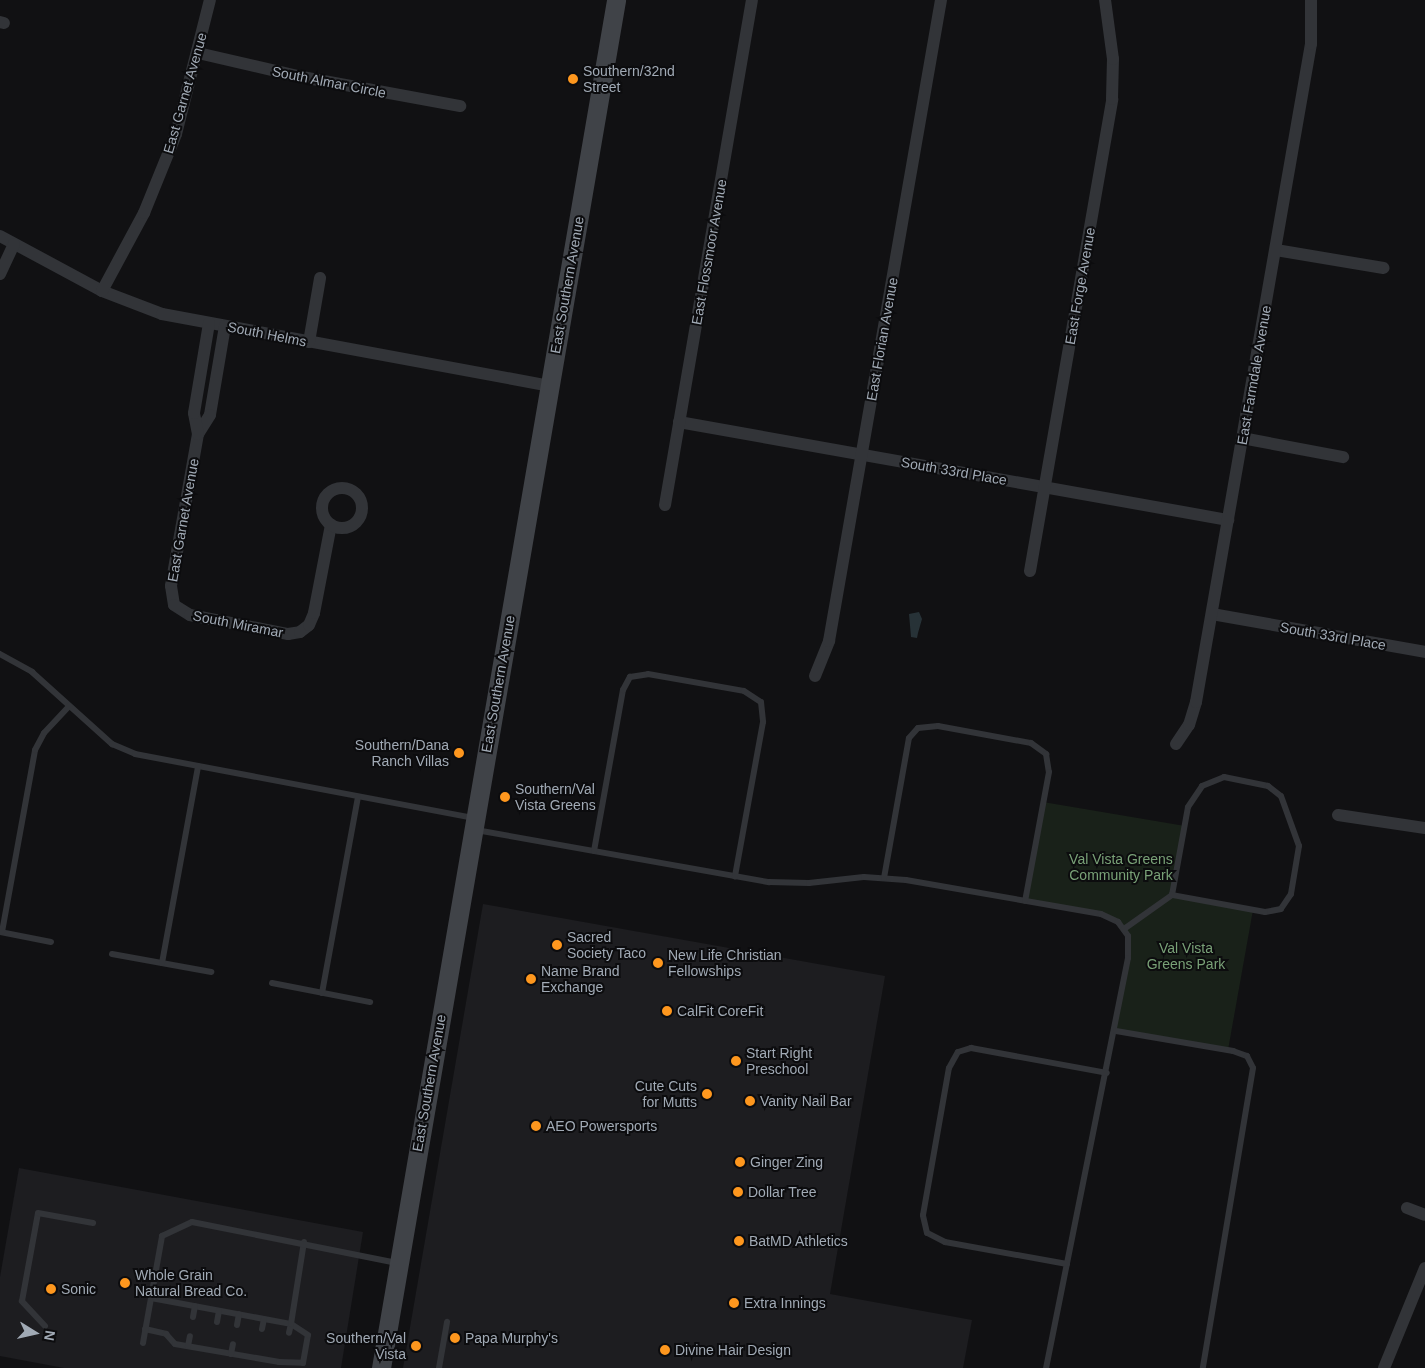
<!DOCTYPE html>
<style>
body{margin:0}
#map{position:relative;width:1425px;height:1368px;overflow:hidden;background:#111113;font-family:Helvetica,sans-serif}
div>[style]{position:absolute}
.built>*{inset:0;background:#1d1d20}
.green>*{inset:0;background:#192119}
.water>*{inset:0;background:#273237}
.service>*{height:6px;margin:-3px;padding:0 3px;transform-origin:3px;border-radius:3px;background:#323438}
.minor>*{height:12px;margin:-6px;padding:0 6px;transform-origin:6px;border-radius:6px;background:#323438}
.minor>.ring{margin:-6px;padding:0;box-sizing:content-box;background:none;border:12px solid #323438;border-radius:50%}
.secondary>*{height:19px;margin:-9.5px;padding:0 9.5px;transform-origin:9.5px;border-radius:9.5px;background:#404348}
.dots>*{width:14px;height:14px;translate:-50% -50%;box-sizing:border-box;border:2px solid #0c0c0e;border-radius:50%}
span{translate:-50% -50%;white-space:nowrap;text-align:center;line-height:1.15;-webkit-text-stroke:4px #0c0c0e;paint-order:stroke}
.poi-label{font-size:14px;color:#a1aab5}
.left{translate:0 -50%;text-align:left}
.right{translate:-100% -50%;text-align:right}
.street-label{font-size:14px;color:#a1aab5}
.park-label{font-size:14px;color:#79a177}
.north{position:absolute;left:10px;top:1308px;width:50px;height:50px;-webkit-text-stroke:4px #0c0c0e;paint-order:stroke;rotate:100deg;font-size:14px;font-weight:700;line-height:20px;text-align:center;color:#a1aab5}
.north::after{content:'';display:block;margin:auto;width:18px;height:22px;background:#a1aab5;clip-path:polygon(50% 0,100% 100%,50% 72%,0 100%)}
</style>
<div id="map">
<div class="built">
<div style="clip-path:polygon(483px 904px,885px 976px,830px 1294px,972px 1320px,963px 1368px,403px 1368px)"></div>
<div style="clip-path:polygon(19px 1168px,363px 1232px,341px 1368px,64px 1368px,0 1356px,0 1277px)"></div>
</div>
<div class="green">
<div style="clip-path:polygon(1043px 802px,1185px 826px,1173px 895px,1253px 910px,1228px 1050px,1116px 1031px,1128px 936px,1109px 917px,1025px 901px)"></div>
</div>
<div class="water">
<div style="clip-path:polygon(919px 612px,922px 619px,918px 633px,917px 638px,911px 637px,909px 614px)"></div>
</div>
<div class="service">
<div style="left:0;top:654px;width:37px;rotate:29deg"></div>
<div style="left:32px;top:672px;width:108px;rotate:42deg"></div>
<div style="left:112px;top:744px;width:25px;rotate:23deg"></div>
<div style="left:135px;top:754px;width:344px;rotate:10.7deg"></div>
<div style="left:476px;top:830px;width:298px;rotate:10.1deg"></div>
<div style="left:769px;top:882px;width:40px;rotate:1.4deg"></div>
<div style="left:809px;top:883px;width:55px;rotate:-6.2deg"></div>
<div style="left:864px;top:877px;width:42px;rotate:4.1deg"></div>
<div style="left:906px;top:880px;width:198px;rotate:9.9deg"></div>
<div style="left:1101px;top:914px;width:19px;rotate:25deg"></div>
<div style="left:1118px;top:922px;width:17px;rotate:54deg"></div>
<div style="left:1128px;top:936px;width:22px;rotate:90deg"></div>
<div style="left:1128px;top:958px;width:418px;rotate:101.3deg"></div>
<div style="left:594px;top:851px;width:164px;rotate:-79.8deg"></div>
<div style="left:623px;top:690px;width:15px;rotate:-62deg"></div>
<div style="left:630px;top:677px;width:18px;rotate:-9deg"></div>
<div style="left:648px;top:674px;width:97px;rotate:10deg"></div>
<div style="left:744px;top:691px;width:20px;rotate:33deg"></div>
<div style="left:761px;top:702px;width:20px;rotate:84deg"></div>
<div style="left:763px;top:722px;width:157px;rotate:100.3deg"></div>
<div style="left:884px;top:878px;width:142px;rotate:-79.9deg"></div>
<div style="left:909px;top:738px;width:13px;rotate:-48deg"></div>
<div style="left:918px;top:728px;width:20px;rotate:-6deg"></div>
<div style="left:938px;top:726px;width:95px;rotate:10.4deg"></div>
<div style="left:1031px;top:743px;width:19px;rotate:36deg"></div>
<div style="left:1046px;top:754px;width:18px;rotate:81deg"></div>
<div style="left:1049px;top:772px;width:131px;rotate:100.5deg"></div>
<div style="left:1124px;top:929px;width:59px;rotate:-35.3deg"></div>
<div style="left:1172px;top:895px;width:89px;rotate:-79.7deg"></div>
<div style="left:1188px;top:807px;width:25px;rotate:-56deg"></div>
<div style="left:1202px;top:786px;width:24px;rotate:-22deg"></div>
<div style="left:1224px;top:777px;width:45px;rotate:11.6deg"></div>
<div style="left:1268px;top:786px;width:16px;rotate:38deg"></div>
<div style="left:1281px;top:796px;width:53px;rotate:70.2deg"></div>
<div style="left:1299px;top:846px;width:49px;rotate:99.5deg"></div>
<div style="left:1291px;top:894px;width:18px;rotate:124deg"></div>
<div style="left:1281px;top:909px;width:16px;rotate:169deg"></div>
<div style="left:1265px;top:912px;width:95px;rotate:-169.6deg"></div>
<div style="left:0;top:932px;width:52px;rotate:11.1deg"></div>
<div style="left:2px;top:932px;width:185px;rotate:-79.7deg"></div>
<div style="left:35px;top:750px;width:19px;rotate:-62deg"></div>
<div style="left:44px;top:733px;width:37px;rotate:-47deg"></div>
<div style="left:112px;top:954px;width:101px;rotate:10.3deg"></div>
<div style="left:162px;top:963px;width:200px;rotate:-79.6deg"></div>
<div style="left:272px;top:983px;width:100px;rotate:11deg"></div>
<div style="left:322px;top:993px;width:199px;rotate:-79.6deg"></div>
<div style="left:1116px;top:1031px;width:119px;rotate:9.7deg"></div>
<div style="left:1233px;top:1051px;width:15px;rotate:20deg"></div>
<div style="left:1247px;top:1056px;width:13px;rotate:63deg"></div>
<div style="left:1253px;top:1068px;width:304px;rotate:99.5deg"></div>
<div style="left:1067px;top:1264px;width:124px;rotate:-169.8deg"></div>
<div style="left:945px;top:1242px;width:20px;rotate:-153deg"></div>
<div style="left:927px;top:1233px;width:18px;rotate:-103deg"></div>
<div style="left:923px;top:1215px;width:149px;rotate:-80deg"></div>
<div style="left:949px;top:1068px;width:18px;rotate:-61deg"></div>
<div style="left:958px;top:1052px;width:14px;rotate:-17deg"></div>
<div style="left:971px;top:1048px;width:138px;rotate:10.4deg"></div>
<div style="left:151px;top:1298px;width:142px;rotate:10.5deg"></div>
<div style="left:291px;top:1324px;width:9px;rotate:103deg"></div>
<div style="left:193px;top:1317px;width:11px;rotate:-80deg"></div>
<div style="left:217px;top:1322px;width:11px;rotate:-80deg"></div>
<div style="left:237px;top:1325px;width:11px;rotate:-80deg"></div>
<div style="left:45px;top:1326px;width:34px;rotate:-133deg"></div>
<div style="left:22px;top:1301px;width:89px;rotate:-79.7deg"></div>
<div style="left:38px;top:1213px;width:56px;rotate:10.3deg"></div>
<div style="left:145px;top:1329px;width:22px;rotate:13deg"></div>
<div style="left:166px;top:1334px;width:13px;rotate:48deg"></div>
<div style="left:175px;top:1344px;width:106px;rotate:9.8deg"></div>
<div style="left:279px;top:1362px;width:24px;rotate:2deg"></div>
<div style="left:303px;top:1363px;width:28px;rotate:-80deg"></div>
<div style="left:308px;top:1335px;width:20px;rotate:-147deg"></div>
<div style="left:291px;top:1324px;width:83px;rotate:-81deg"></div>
<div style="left:262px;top:1329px;width:10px;rotate:-79deg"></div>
<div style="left:143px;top:1343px;width:109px;rotate:-79.9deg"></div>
<div style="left:162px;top:1236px;width:33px;rotate:-25deg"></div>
<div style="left:192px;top:1222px;width:209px;rotate:11.3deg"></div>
<div style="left:188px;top:1346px;width:10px;rotate:-79deg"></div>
<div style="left:231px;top:1354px;width:10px;rotate:-79deg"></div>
<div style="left:439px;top:1368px;width:47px;rotate:-80.1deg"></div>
</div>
<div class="minor">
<div style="left:0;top:22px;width:4px;rotate:14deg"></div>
<div style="left:198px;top:53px;width:107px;rotate:13deg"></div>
<div style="left:302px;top:77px;width:161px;rotate:10.4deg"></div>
<div style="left:0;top:236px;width:116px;rotate:28.3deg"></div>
<div style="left:102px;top:291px;width:64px;rotate:21deg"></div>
<div style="left:162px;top:314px;width:394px;rotate:10.5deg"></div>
<div style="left:1276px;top:250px;width:109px;rotate:9.5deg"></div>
<div style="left:0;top:274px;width:33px;rotate:-65deg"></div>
<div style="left:102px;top:291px;width:89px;rotate:-61.7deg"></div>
<div style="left:144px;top:213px;width:85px;rotate:-67.9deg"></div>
<div style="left:176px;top:134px;width:138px;rotate:-75.8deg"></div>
<div style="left:225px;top:326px;width:90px;rotate:99.6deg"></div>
<div style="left:210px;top:415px;width:22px;rotate:122deg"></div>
<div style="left:198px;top:434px;width:154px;rotate:100.1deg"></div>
<div style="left:171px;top:586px;width:19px;rotate:81deg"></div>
<div style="left:174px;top:605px;width:19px;rotate:32deg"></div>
<div style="left:190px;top:615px;width:100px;rotate:11deg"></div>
<div style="left:288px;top:634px;width:12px;rotate:-9deg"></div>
<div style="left:300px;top:632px;width:11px;rotate:-38deg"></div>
<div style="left:309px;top:625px;width:13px;rotate:-67deg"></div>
<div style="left:314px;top:613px;width:90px;rotate:-79.1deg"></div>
<div style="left:309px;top:342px;width:65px;rotate:-80.2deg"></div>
<div style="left:679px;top:422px;width:558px;rotate:10.12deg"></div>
<div style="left:198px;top:434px;width:21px;rotate:-101deg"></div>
<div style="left:194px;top:413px;width:91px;rotate:-80.5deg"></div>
<div style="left:1242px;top:438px;width:103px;rotate:10.7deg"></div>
<div class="ring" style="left:322px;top:488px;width:28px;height:28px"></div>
<div style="left:665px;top:505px;width:512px;rotate:-80.23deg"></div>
<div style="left:1030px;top:571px;width:479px;rotate:-80.1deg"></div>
<div style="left:1112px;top:99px;width:40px;rotate:-88.6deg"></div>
<div style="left:1113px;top:59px;width:60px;rotate:-97.7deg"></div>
<div style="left:1212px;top:614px;width:216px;rotate:10.1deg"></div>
<div style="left:815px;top:676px;width:38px;rotate:-68deg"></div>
<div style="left:829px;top:641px;width:651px;rotate:-80.09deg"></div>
<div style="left:1176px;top:744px;width:23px;rotate:-56deg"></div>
<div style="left:1189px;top:725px;width:24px;rotate:-73deg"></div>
<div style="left:1196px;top:702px;width:668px;rotate:-80.09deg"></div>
<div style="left:1311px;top:44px;width:44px;rotate:-90deg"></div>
<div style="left:1338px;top:815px;width:88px;rotate:8.5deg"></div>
<div style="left:1407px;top:1208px;width:19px;rotate:21deg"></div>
<div style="left:1384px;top:1368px;width:108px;rotate:-67.7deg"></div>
</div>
<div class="secondary">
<div style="left:381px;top:1368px;width:1388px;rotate:-80.25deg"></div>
</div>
<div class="dots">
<div style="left:573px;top:79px;background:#fe971e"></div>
<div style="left:459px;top:753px;background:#fe971e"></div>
<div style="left:505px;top:797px;background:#fe971e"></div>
<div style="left:557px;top:945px;background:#fe971e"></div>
<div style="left:658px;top:963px;background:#fe971e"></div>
<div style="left:531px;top:979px;background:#fe971e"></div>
<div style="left:667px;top:1011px;background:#fe971e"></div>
<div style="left:736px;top:1061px;background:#fe971e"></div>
<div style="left:707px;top:1094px;background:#fe971e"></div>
<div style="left:750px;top:1101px;background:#fe971e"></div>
<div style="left:536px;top:1126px;background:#fe971e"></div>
<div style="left:740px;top:1162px;background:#fe971e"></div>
<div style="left:738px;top:1192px;background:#fe971e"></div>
<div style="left:739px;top:1241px;background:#fe971e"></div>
<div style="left:125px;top:1283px;background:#fe971e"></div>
<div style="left:51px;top:1289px;background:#fe971e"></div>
<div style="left:734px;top:1303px;background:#fe971e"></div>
<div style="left:455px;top:1338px;background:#fe971e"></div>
<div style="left:416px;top:1346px;background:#fe971e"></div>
<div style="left:665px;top:1350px;background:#fe971e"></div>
</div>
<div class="poi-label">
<span class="left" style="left:583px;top:79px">Southern/32nd<br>Street</span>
<span class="right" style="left:449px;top:753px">Southern/Dana<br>Ranch Villas</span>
<span class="left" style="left:515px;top:797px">Southern/Val<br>Vista Greens</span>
<span class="left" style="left:567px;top:945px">Sacred<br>Society Taco</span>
<span class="left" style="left:668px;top:963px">New Life Christian<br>Fellowships</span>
<span class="left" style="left:541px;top:979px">Name Brand<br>Exchange</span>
<span class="left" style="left:677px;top:1011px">CalFit CoreFit</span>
<span class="left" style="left:746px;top:1061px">Start Right<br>Preschool</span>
<span class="right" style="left:697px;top:1094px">Cute Cuts<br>for Mutts</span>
<span class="left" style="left:760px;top:1101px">Vanity Nail Bar</span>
<span class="left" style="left:546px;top:1126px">AEO Powersports</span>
<span class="left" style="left:750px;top:1162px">Ginger Zing</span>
<span class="left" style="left:748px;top:1192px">Dollar Tree</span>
<span class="left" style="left:749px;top:1241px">BatMD Athletics</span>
<span class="left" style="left:135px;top:1283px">Whole Grain<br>Natural Bread Co.</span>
<span class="left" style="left:61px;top:1289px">Sonic</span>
<span class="left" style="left:744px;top:1303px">Extra Innings</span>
<span class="right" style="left:406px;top:1346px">Southern/Val<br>Vista</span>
<span class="left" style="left:465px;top:1338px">Papa Murphy's</span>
<span class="left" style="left:675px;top:1350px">Divine Hair Design</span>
</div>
<div class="street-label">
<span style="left:329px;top:82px;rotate:11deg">South Almar Circle</span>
<span style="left:185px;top:93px;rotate:-74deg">East Garnet Avenue</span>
<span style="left:709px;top:252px;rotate:-80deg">East Flossmoor Avenue</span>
<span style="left:567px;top:285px;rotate:-80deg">East Southern Avenue</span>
<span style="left:1080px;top:286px;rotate:-80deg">East Forge Avenue</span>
<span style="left:267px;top:334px;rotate:11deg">South Helms</span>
<span style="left:882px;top:339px;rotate:-80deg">East Florian Avenue</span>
<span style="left:1254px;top:375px;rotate:-80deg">East Farmdale Avenue</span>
<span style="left:954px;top:471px;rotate:10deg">South 33rd Place</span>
<span style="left:183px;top:520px;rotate:-80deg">East Garnet Avenue</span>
<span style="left:238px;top:624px;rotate:11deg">South Miramar</span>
<span style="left:1333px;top:636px;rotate:10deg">South 33rd Place</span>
<span style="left:498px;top:684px;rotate:-80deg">East Southern Avenue</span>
<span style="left:429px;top:1083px;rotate:-80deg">East Southern Avenue</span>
</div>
<div class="park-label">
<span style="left:1121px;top:867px">Val Vista Greens<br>Community Park</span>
<span style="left:1186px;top:956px">Val Vista<br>Greens Park</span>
</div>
<div class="north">N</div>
</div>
